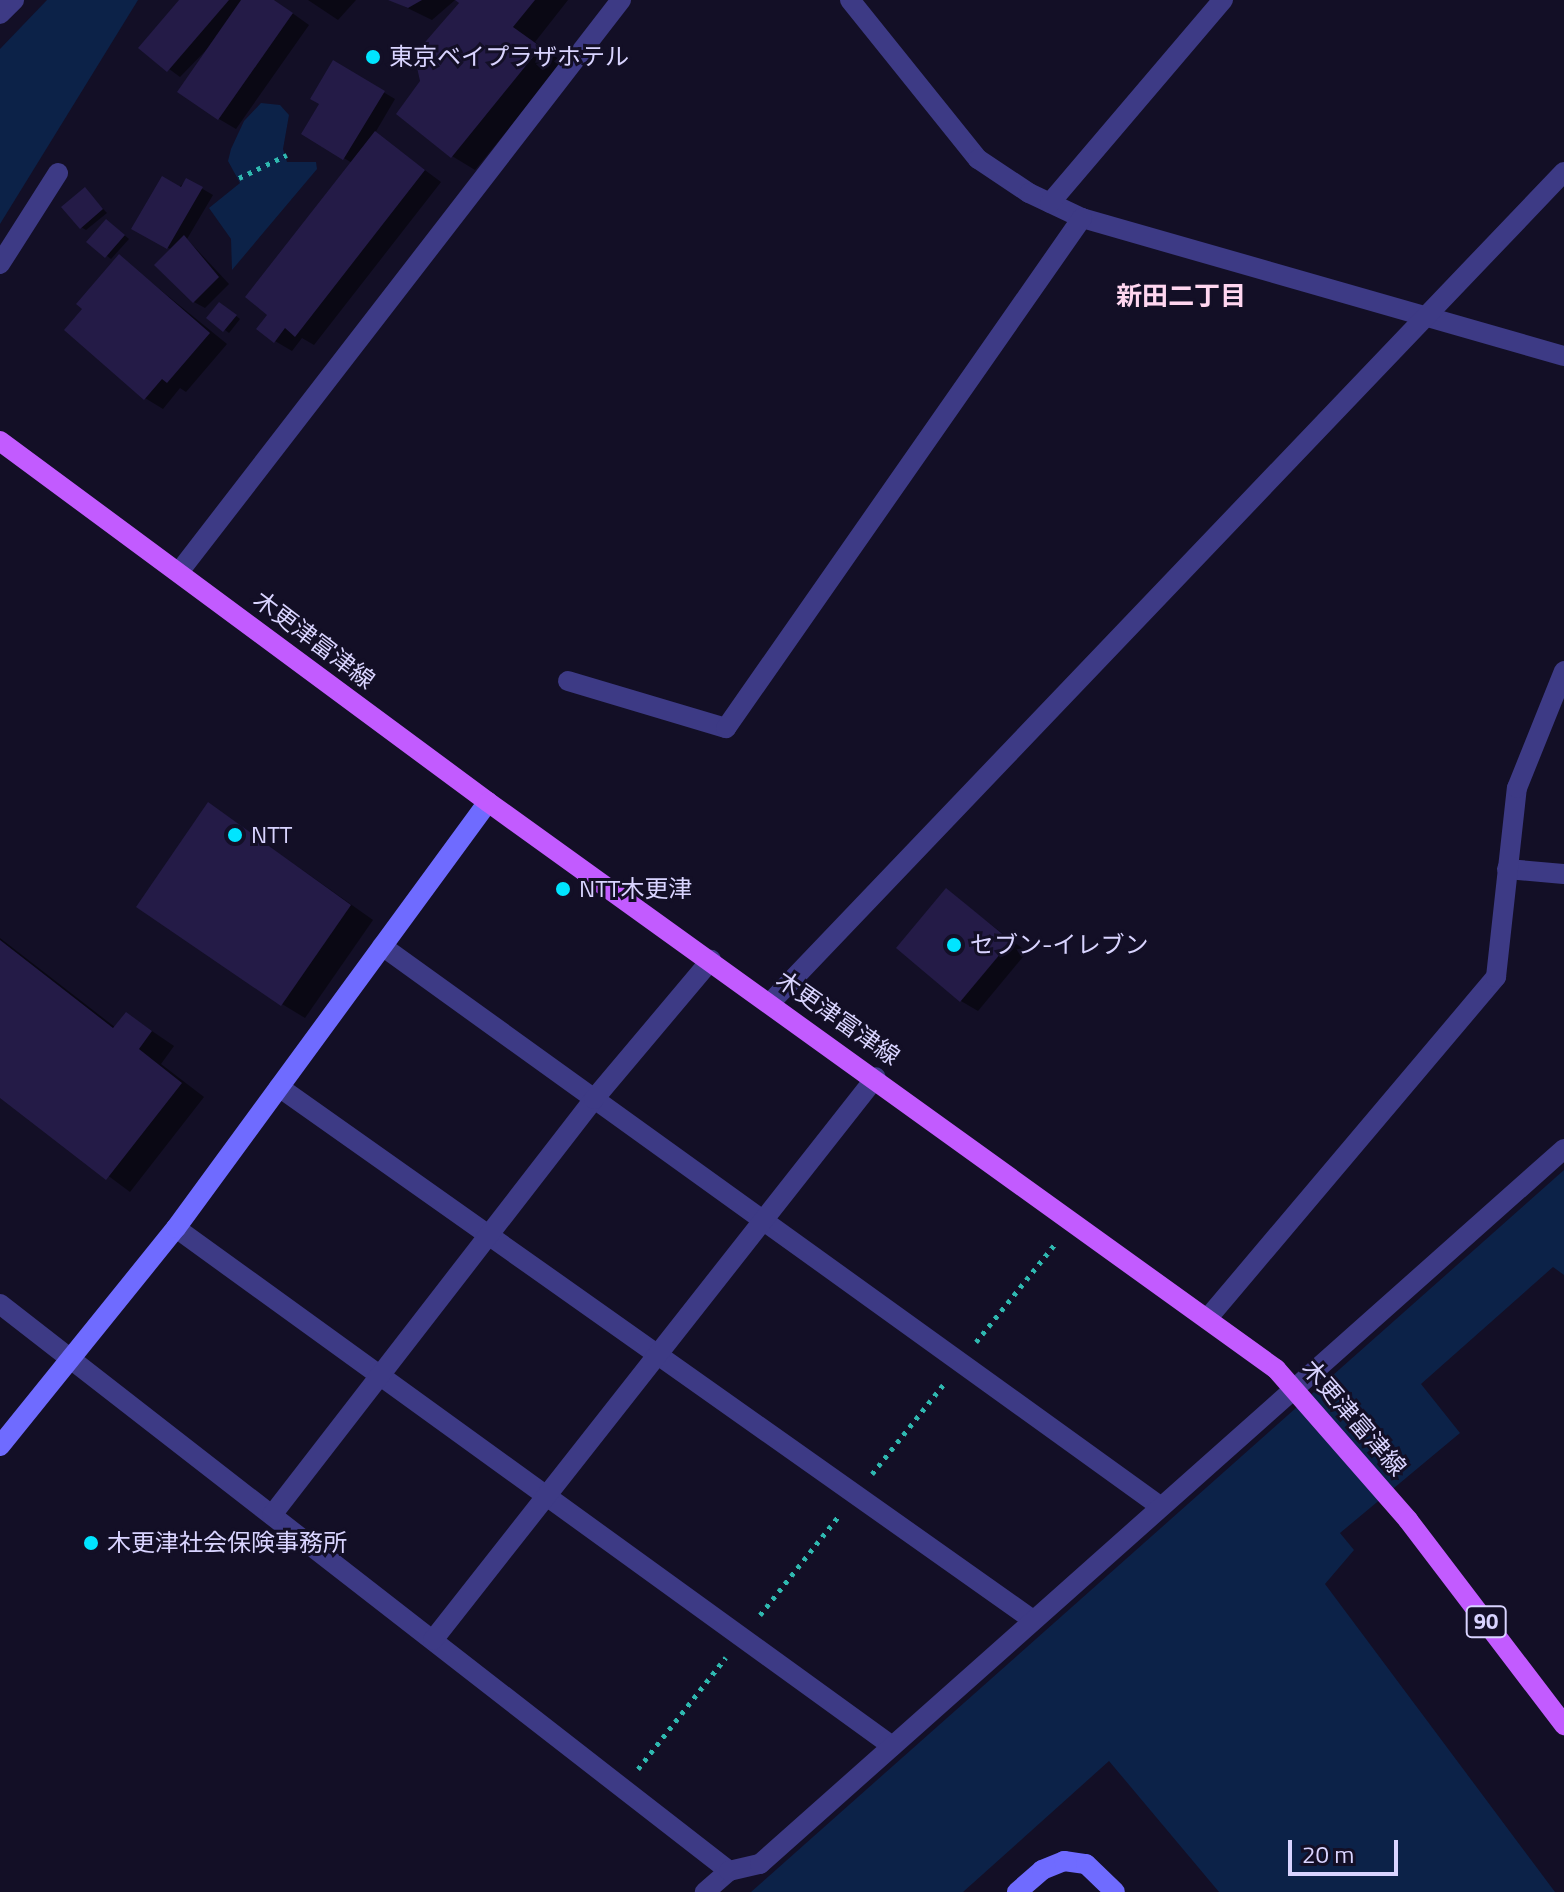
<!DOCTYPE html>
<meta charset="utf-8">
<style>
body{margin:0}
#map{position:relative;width:1564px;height:1892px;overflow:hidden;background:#130f26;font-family:"Titillium Web","Noto Sans JP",sans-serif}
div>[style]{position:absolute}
.water>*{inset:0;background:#0c2248}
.shadow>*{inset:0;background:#0007}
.building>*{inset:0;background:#241b47}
.path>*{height:5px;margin-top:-2.5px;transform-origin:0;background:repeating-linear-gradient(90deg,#2fb8b0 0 4px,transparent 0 10px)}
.lane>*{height:20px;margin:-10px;padding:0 10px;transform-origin:10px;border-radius:10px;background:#3d3a85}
.street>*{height:20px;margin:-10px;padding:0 10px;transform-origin:10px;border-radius:10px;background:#3d3a85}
.secondary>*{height:20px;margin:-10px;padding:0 10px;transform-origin:10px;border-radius:10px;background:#6f6bff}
.primary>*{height:20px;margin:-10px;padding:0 10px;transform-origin:10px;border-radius:10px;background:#c25bff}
.dots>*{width:22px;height:22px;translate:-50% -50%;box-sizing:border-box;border:4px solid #130f26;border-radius:50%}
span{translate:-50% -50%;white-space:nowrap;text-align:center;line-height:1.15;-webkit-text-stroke:6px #130f26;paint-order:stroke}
.shield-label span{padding:2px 6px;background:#130f26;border:2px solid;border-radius:6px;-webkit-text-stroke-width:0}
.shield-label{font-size:22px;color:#d9d4ff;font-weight:700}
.poi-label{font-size:24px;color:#d9d4ff}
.left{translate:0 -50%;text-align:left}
.street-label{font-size:24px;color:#d9d4ff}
.neighbourhood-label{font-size:26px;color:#ffd6f0;font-weight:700}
.scale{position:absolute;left:1288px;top:1840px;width:110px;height:36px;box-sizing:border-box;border:4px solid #d9d4ff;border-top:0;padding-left:10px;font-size:24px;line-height:28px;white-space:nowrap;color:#d9d4ff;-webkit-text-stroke:6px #130f26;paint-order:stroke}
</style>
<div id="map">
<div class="water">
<div style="clip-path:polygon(47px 0,138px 0,0 224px,0 49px)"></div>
<div style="clip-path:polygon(261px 103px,280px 105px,289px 115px,283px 149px,287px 162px,316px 162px,317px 169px,232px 270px,231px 239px,209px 208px,240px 183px,228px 161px,231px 149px,244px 121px)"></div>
<div style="clip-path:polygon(1564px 1170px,1564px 1275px,1553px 1267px,1421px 1384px,1460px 1433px,1340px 1533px,1354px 1550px,1325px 1584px,1555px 1892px,1219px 1892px,1109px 1761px,963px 1892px,751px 1892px)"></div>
</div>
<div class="shadow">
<div style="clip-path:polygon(181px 0,274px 0,309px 25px,236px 129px,219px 119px,213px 43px,180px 77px,141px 48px)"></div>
<div style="clip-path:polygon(308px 0,356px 0,338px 20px)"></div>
<div style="clip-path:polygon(391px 0,455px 0,432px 20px)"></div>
<div style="clip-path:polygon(459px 0,568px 0,535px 42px,563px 62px,475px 170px,452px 156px)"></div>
<div style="clip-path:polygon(334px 63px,395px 99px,375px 133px,441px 182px,314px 345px,302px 338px,292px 351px,275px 341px,270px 314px,352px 163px,304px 133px,321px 103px)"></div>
<div style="clip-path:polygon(187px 180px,213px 195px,187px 239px,229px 284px,205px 308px,194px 302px,172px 250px,134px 228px)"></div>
<div style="clip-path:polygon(85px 190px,107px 213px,86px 230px,81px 227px)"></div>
<div style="clip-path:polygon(111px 224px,129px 239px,111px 259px,89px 242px)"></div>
<div style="clip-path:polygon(120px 257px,227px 344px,186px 392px,180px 388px,163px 409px,145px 398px)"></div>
<div style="clip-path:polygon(225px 307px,240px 319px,229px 333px,225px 330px)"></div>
<div style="clip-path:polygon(209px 804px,373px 920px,305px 1018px,282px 1004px)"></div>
<div style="clip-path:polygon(947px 891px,1027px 952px,978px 1011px,961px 1001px)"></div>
<div style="clip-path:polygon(0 938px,116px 1028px,127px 1014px,174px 1046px,161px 1064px,204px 1097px,130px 1192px,0 1095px)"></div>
</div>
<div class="building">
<div style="clip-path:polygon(179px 0,229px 0,167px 72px,138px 48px)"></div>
<div style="clip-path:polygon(241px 0,274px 0,293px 13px,218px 120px,177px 92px)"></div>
<div style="clip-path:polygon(388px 0,422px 0,408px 8px)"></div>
<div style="clip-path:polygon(455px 0,535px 0,513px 27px,541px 47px,451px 158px,396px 114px,420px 81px,416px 63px,420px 48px,459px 3px)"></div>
<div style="clip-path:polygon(333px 60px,385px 91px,343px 160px,301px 134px,319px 104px,310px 99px)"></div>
<div style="clip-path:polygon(375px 131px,425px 170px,295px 337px,285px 328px,274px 343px,256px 329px,267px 315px,245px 297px)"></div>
<div style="clip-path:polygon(162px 176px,181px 187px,186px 178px,203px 187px,167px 249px,131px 229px)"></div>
<div style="clip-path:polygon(85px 187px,103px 209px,80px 229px,61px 207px)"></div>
<div style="clip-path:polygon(106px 219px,125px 235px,105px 258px,86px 242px)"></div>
<div style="clip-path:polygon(184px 235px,219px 277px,193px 303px,154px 265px)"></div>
<div style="clip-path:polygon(119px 254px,210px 333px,167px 383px,162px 379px,144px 400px,64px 330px,82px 309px,76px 304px)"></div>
<div style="clip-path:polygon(219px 302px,237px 315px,223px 332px,206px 318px)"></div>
<div style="clip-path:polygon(208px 802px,351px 905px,281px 1006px,136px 907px)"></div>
<div style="clip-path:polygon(946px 888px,1011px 941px,960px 1002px,896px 948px)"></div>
<div style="clip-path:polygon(0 940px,113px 1028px,126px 1012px,152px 1031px,139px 1049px,182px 1083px,106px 1180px,0 1098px)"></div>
</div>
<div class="path">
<div style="left:239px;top:178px;width:53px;rotate:-25.6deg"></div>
<div style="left:976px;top:1342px;width:126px;rotate:-51.1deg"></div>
<div style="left:872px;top:1474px;width:114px;rotate:-51.4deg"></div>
<div style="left:760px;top:1615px;width:125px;rotate:-51.5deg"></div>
<div style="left:638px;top:1769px;width:142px;rotate:-51.8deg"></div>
</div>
<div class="lane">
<div style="left:1507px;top:869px;width:57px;rotate:5deg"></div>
</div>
<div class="street">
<div style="left:850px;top:0;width:204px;rotate:51.2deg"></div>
<div style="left:978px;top:159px;width:61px;rotate:33.7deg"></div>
<div style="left:1029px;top:193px;width:59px;rotate:25.3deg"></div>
<div style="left:1082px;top:218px;width:501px;rotate:15.98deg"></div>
<div style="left:0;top:14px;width:20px;rotate:-45deg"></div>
<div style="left:1050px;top:203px;width:267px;rotate:-49.6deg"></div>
<div style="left:0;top:264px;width:108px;rotate:-57.5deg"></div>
<div style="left:179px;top:572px;width:723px;rotate:-52.31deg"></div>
<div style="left:568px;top:681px;width:165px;rotate:16.6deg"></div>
<div style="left:726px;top:728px;width:622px;rotate:-55.08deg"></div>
<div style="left:382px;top:946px;width:959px;rotate:35.75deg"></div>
<div style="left:771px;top:1002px;width:1148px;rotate:-46.31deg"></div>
<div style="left:279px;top:1087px;width:923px;rotate:35.26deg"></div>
<div style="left:176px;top:1228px;width:884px;rotate:35.88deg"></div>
<div style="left:0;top:1304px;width:924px;rotate:37.87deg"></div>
<div style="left:729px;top:1871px;width:32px;rotate:139deg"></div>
<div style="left:1207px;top:1319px;width:448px;rotate:-49.8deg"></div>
<div style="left:1496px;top:977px;width:190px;rotate:-83.7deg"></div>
<div style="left:1517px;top:788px;width:126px;rotate:-68.1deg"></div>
<div style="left:272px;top:1515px;width:526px;rotate:-52.26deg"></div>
<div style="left:594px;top:1099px;width:182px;rotate:-49.9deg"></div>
<div style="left:433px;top:1640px;width:716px;rotate:-51.8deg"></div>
<div style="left:729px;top:1871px;width:32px;rotate:-13deg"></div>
<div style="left:760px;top:1864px;width:1076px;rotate:-41.65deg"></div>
</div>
<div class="secondary">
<div style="left:0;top:1446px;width:280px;rotate:-51.1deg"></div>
<div style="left:176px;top:1228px;width:528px;rotate:-53.78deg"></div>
<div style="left:1017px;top:1892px;width:33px;rotate:-41deg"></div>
<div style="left:1042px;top:1870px;width:24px;rotate:-22deg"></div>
<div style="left:1064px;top:1861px;width:22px;rotate:8deg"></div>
<div style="left:1086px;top:1864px;width:40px;rotate:44deg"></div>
</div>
<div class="primary">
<div style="left:0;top:441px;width:607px;rotate:36.49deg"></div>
<div style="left:488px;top:802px;width:971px;rotate:35.74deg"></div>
<div style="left:1276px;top:1369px;width:201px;rotate:48.8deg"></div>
<div style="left:1408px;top:1520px;width:258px;rotate:52.7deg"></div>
</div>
<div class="dots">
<div style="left:373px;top:57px;background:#00e5ff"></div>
<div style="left:235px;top:835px;background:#00e5ff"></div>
<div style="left:563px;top:889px;background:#00e5ff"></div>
<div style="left:954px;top:945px;background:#00e5ff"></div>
<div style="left:91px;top:1543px;background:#00e5ff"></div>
</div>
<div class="shield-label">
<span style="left:1486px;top:1622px">90</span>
</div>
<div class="poi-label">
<span class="left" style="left:389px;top:57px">東京ベイプラザホテル</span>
<span class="left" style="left:251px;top:835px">NTT</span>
<span class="left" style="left:579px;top:889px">NTT木更津</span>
<span class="left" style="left:970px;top:945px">セブン-イレブン</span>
<span class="left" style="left:107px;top:1543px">木更津社会保険事務所</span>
</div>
<div class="street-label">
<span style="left:314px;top:640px;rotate:37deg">木更津富津線</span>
<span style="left:838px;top:1018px;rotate:35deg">木更津富津線</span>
<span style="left:1354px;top:1418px;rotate:49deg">木更津富津線</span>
</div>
<div class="neighbourhood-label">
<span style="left:1181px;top:296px">新田二丁目</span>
</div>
<div class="scale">20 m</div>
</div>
